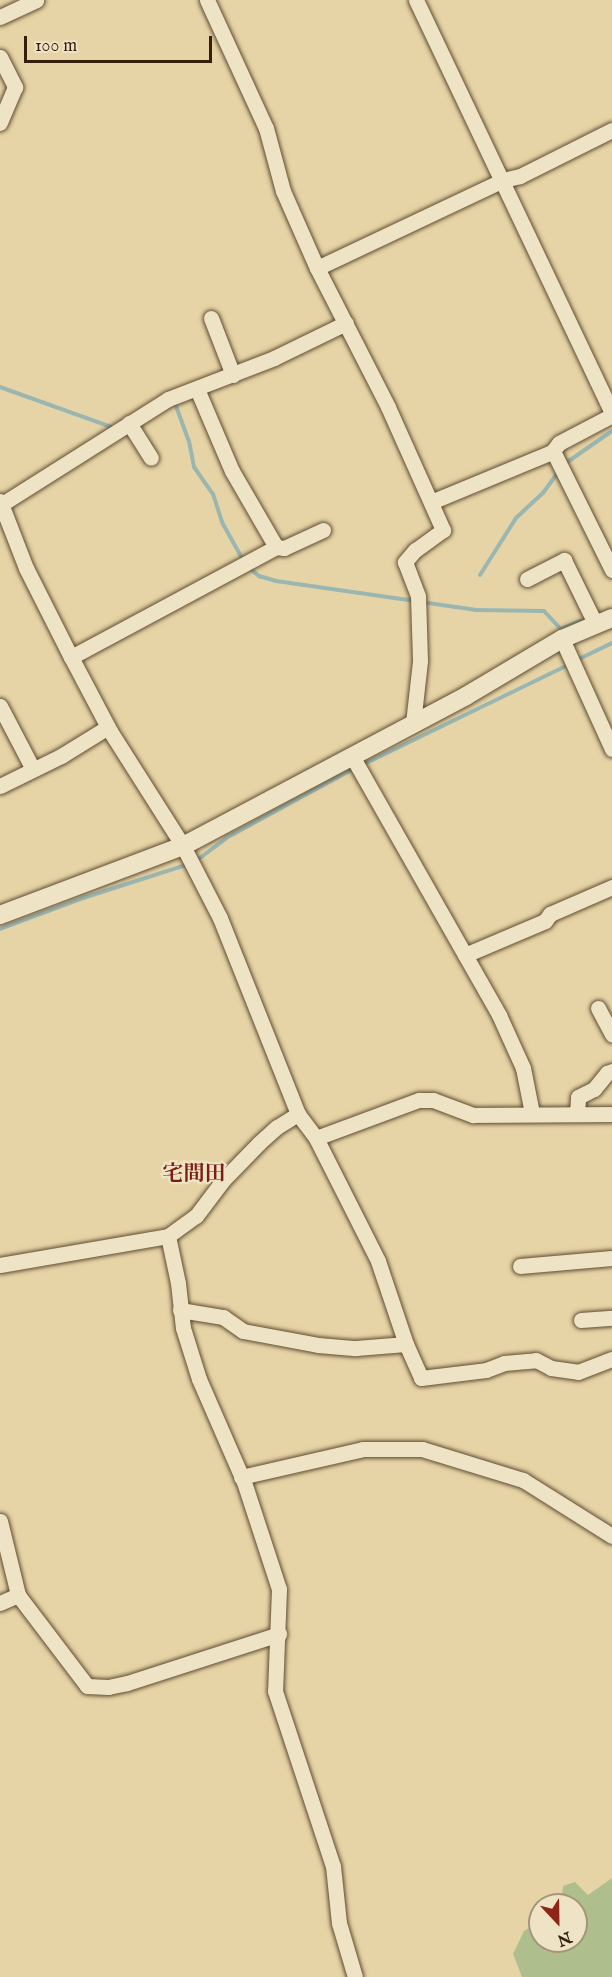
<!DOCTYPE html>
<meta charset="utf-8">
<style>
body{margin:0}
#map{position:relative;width:612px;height:1977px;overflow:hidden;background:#e6d4a6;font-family:"IM FELL English","Noto Serif JP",serif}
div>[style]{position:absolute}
.green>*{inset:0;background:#aebe8c}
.stream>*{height:4px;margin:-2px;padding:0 2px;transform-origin:2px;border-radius:2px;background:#9ab6b1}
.roads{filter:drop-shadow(0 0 2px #604c32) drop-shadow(0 0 2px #604c32)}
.minor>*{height:15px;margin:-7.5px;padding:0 7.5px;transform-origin:7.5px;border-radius:7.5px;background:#efe3c5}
.tertiary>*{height:18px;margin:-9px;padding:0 9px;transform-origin:9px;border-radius:9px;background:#efe3c5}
span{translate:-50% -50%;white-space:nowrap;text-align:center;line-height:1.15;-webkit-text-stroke:4.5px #efe3c5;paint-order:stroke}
.quarter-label{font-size:21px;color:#7a1f14;font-weight:700}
.north{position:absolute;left:528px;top:1893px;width:60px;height:60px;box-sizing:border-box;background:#efe3c5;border:2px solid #a4957b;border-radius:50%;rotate:158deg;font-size:16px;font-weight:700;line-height:24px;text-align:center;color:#341f0c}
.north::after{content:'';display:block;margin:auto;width:21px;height:27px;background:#8f2418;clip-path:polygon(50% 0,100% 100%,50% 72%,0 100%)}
.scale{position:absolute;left:24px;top:36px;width:188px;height:27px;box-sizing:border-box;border:3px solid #341f0c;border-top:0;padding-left:8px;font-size:18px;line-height:21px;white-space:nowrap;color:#341f0c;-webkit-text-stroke:4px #efe3c5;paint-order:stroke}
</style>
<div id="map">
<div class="green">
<div style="clip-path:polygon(612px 1878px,612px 1977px,522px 1977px,513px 1954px,524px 1931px,540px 1921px,540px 1941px,576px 1941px,576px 1905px,561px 1905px,563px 1886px,575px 1882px,588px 1895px)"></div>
</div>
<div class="stream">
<div style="left:0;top:387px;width:118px;rotate:19.8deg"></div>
<div style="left:176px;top:406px;width:37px;rotate:70deg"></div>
<div style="left:189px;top:441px;width:26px;rotate:79deg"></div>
<div style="left:194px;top:467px;width:33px;rotate:55deg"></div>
<div style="left:213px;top:494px;width:32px;rotate:72deg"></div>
<div style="left:223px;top:524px;width:41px;rotate:60.9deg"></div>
<div style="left:563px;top:465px;width:60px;rotate:-34.8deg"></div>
<div style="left:247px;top:566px;width:16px;rotate:40deg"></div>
<div style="left:259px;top:576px;width:18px;rotate:16deg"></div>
<div style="left:276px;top:581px;width:139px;rotate:8.2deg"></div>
<div style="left:480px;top:575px;width:67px;rotate:-57.7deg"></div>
<div style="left:516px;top:518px;width:37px;rotate:-43deg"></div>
<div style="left:543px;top:493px;width:27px;rotate:-54deg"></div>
<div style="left:421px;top:602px;width:56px;rotate:8.3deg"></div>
<div style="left:476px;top:610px;width:68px;rotate:0.8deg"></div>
<div style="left:544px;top:611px;width:25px;rotate:47deg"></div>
<div style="left:561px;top:629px;width:21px;rotate:-23deg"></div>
<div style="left:575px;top:661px;width:41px;rotate:-25.9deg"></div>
<div style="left:362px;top:765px;width:229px;rotate:-25.9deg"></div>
<div style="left:196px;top:861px;width:38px;rotate:-37deg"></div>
<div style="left:226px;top:838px;width:147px;rotate:-28.5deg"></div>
<div style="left:0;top:929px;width:89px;rotate:-20.5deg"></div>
<div style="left:83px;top:898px;width:111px;rotate:-17.8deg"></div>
</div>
<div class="roads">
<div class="minor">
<div style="left:207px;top:0;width:141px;rotate:65.3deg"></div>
<div style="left:266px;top:128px;width:65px;rotate:74.9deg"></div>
<div style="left:283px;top:191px;width:84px;rotate:66.2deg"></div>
<div style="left:317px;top:268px;width:156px;rotate:62.9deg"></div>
<div style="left:388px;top:407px;width:135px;rotate:65.9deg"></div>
<div style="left:443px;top:530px;width:34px;rotate:144deg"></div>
<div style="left:415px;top:550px;width:16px;rotate:130deg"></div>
<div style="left:405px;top:562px;width:36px;rotate:69deg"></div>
<div style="left:418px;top:596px;width:65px;rotate:88.2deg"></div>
<div style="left:420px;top:661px;width:62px;rotate:96.4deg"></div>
<div style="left:416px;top:0;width:456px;rotate:64.6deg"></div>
<div style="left:0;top:17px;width:40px;rotate:-25deg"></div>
<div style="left:0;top:57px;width:34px;rotate:63deg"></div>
<div style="left:15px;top:87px;width:39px;rotate:113deg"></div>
<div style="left:317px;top:268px;width:206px;rotate:-25.3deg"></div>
<div style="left:503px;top:180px;width:17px;rotate:-13deg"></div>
<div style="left:520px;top:176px;width:103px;rotate:-26.6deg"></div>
<div style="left:211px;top:318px;width:61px;rotate:68.9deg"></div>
<div style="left:197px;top:389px;width:89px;rotate:66.9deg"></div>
<div style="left:232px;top:471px;width:88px;rotate:59.9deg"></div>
<div style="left:276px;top:547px;width:8px;rotate:7deg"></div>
<div style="left:284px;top:548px;width:43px;rotate:-24.8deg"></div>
<div style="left:129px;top:423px;width:41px;rotate:57.8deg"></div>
<div style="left:553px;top:451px;width:133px;rotate:63.6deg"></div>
<div style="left:0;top:501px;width:72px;rotate:68.8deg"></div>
<div style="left:26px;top:568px;width:100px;rotate:63.2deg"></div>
<div style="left:71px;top:657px;width:84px;rotate:62.2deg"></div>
<div style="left:110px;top:731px;width:136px;rotate:57.6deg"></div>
<div style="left:183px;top:846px;width:81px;rotate:62.8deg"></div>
<div style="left:220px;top:918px;width:211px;rotate:68.3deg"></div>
<div style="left:298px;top:1114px;width:30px;rotate:53deg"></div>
<div style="left:316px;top:1138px;width:138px;rotate:63.2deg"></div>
<div style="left:378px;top:1261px;width:88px;rotate:71.4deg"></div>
<div style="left:406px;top:1344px;width:37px;rotate:66deg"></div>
<div style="left:421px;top:1378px;width:65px;rotate:-7deg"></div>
<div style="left:486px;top:1370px;width:19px;rotate:-21deg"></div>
<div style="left:504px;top:1363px;width:32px;rotate:-5deg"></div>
<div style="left:536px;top:1360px;width:17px;rotate:28deg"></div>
<div style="left:551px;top:1368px;width:27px;rotate:8deg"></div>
<div style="left:578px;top:1372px;width:36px;rotate:-21deg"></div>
<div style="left:431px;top:502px;width:131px;rotate:-22.5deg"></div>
<div style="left:552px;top:452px;width:11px;rotate:-52deg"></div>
<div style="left:559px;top:443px;width:60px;rotate:-27.8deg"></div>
<div style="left:2px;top:504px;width:196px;rotate:-32.3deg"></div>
<div style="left:168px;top:399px;width:114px;rotate:-21.1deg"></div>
<div style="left:274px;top:358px;width:80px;rotate:-25.9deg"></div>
<div style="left:527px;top:579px;width:42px;rotate:-27.2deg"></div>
<div style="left:564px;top:560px;width:72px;rotate:63.8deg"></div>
<div style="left:562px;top:639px;width:121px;rotate:65.6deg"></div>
<div style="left:71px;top:657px;width:233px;rotate:-28.2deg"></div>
<div style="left:0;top:706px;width:71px;rotate:62.4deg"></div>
<div style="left:352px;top:756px;width:298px;rotate:60.4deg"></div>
<div style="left:499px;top:1015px;width:58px;rotate:65.6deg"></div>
<div style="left:523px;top:1068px;width:46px;rotate:78.7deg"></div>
<div style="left:0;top:786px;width:68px;rotate:-26.2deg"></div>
<div style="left:61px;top:756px;width:55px;rotate:-31.7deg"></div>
<div style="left:465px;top:955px;width:87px;rotate:-23deg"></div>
<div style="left:545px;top:921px;width:9px;rotate:-54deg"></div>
<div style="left:550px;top:914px;width:68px;rotate:-23.5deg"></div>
<div style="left:598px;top:1008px;width:30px;rotate:62deg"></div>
<div style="left:577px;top:1113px;width:16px;rotate:-86deg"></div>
<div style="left:578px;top:1097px;width:18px;rotate:-27deg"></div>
<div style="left:594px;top:1089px;width:21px;rotate:-51deg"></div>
<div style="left:607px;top:1073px;width:5px;rotate:-22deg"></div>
<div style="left:316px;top:1138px;width:110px;rotate:-20.3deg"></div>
<div style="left:419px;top:1100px;width:14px"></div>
<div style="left:433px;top:1100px;width:43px;rotate:20.6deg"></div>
<div style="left:473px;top:1115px;width:139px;rotate:-0.4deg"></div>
<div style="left:168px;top:1236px;width:48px;rotate:78deg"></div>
<div style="left:178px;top:1283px;width:45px;rotate:83.7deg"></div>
<div style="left:183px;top:1328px;width:53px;rotate:72.6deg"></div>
<div style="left:199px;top:1379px;width:112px;rotate:66.4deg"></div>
<div style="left:244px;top:1482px;width:113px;rotate:71.9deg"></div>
<div style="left:279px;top:1589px;width:102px;rotate:92.2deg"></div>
<div style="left:275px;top:1691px;width:184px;rotate:71.7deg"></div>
<div style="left:333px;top:1866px;width:57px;rotate:84deg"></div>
<div style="left:339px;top:1923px;width:56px;rotate:73.5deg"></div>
<div style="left:0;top:1265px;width:170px;rotate:-9.8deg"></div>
<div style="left:168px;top:1236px;width:34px;rotate:-36deg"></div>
<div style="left:196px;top:1216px;width:46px;rotate:-52.9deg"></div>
<div style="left:224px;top:1179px;width:50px;rotate:-45.8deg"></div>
<div style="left:259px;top:1143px;width:24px;rotate:-42deg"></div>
<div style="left:277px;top:1127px;width:25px;rotate:-32deg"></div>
<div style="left:520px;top:1266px;width:92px;rotate:-5deg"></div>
<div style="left:180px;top:1310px;width:44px;rotate:9.2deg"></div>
<div style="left:223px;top:1317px;width:24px;rotate:35deg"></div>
<div style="left:243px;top:1331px;width:76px;rotate:10.6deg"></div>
<div style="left:318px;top:1345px;width:38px;rotate:5deg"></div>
<div style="left:356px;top:1348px;width:50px;rotate:-4.6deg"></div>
<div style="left:581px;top:1320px;width:31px;rotate:-4deg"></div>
<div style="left:241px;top:1477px;width:125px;rotate:-12.9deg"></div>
<div style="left:363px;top:1449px;width:59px"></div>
<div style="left:422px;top:1449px;width:106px;rotate:17.1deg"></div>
<div style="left:523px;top:1480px;width:105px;rotate:32.2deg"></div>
<div style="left:0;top:1521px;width:76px;rotate:76.3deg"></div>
<div style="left:18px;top:1595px;width:114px;rotate:52.8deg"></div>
<div style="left:87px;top:1686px;width:21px;rotate:3deg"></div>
<div style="left:108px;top:1687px;width:19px;rotate:-12deg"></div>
<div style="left:127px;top:1683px;width:160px;rotate:-17.9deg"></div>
<div style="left:0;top:1603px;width:20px;rotate:-24deg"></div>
</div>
<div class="tertiary">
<div style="left:0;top:915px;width:196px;rotate:-20.7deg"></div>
<div style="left:183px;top:846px;width:320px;rotate:-27.9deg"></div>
<div style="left:466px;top:696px;width:112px;rotate:-30.7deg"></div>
<div style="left:562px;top:639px;width:54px;rotate:-22.8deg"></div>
</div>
</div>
<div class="quarter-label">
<span style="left:194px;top:1175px">宅間田</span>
</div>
<div class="north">N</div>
<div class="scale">100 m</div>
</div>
